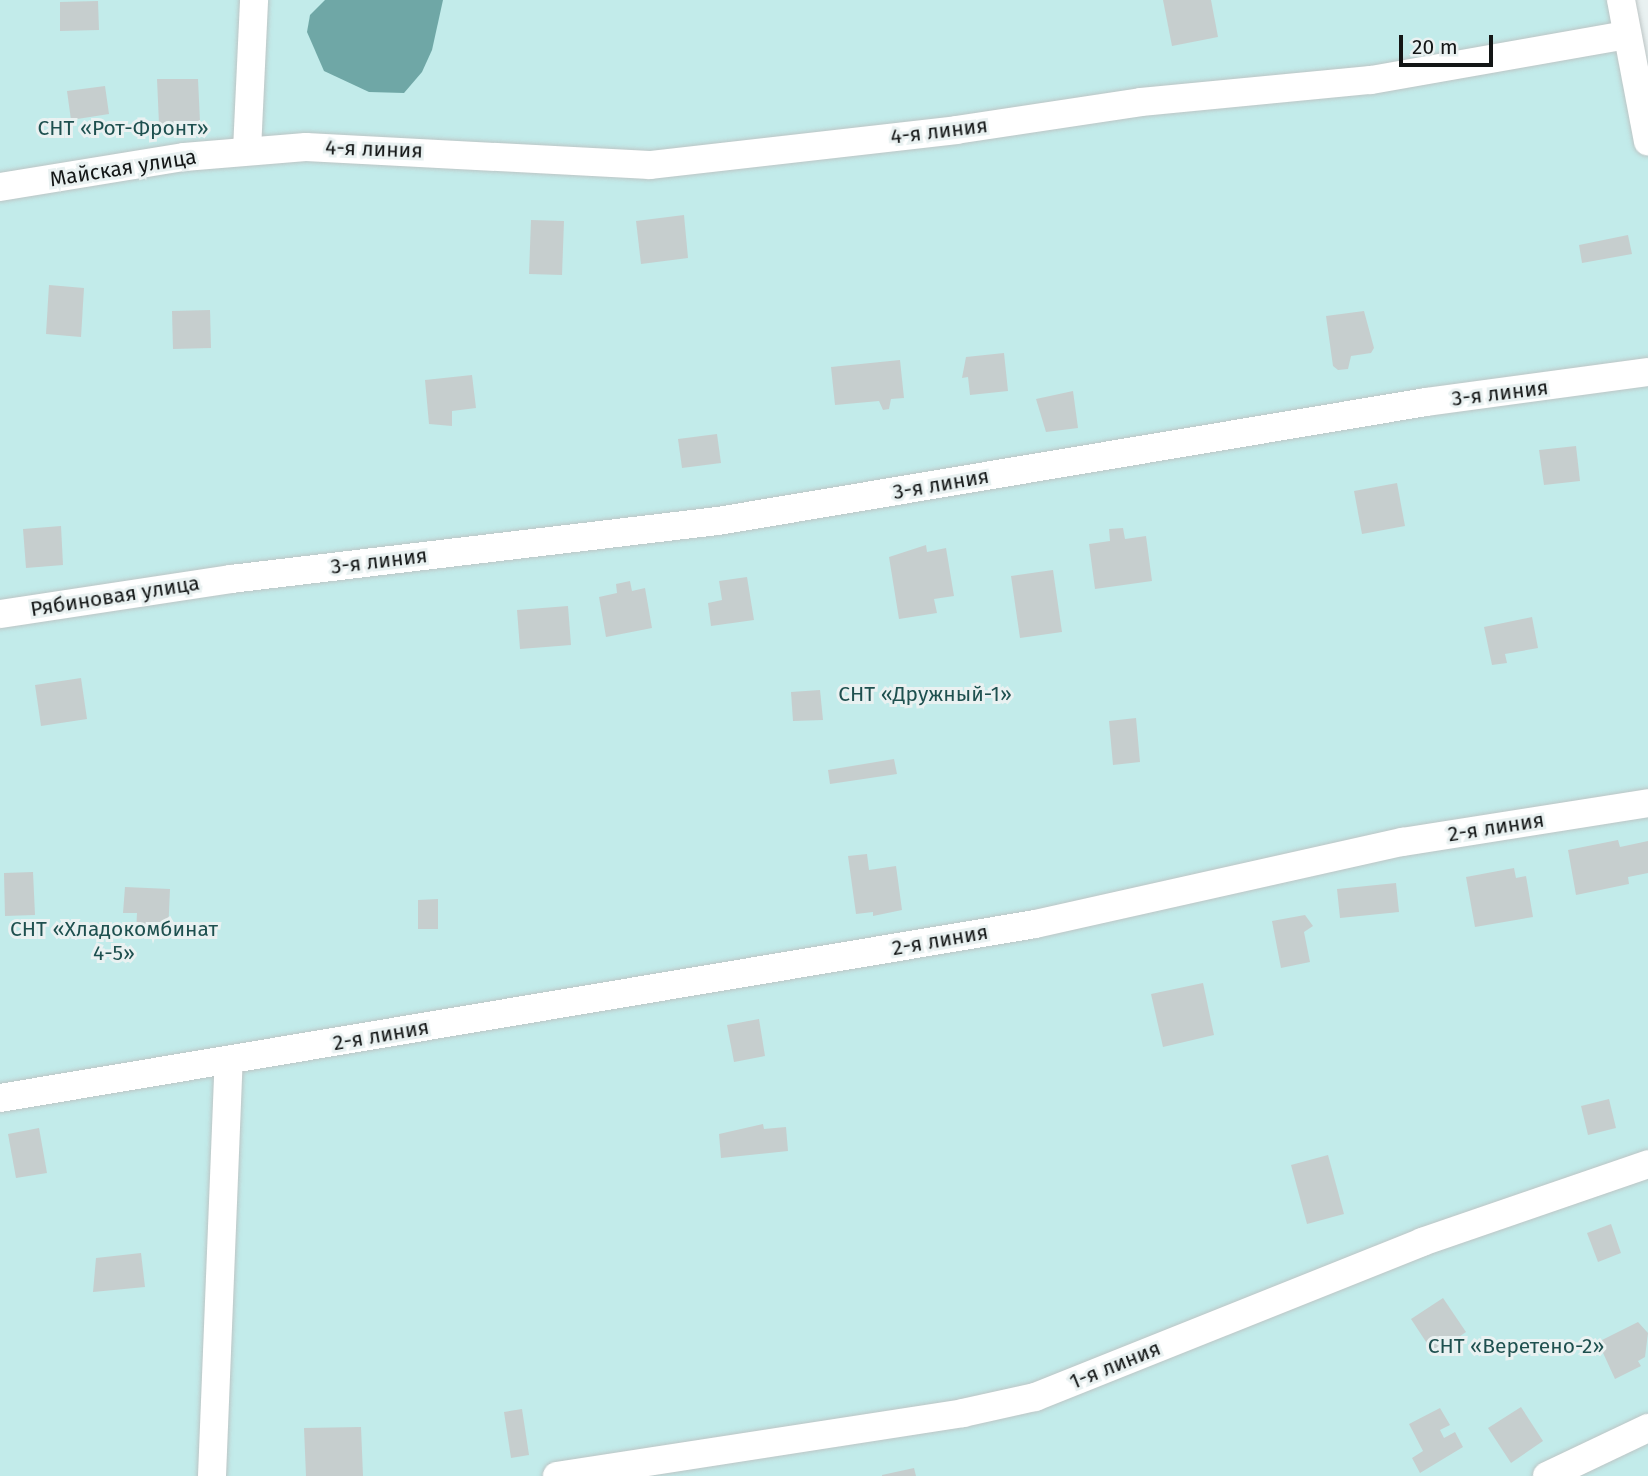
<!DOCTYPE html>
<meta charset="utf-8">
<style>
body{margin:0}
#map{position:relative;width:1648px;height:1476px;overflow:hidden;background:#e9f1f1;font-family:"Fira Sans",sans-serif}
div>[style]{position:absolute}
.green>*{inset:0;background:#c2ebea}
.water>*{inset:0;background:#6fa7a6}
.building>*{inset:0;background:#c6cece}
.roads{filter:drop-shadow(0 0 2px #bdc5c5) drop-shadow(0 0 2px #bdc5c5)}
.minor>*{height:28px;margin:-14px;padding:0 14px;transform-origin:14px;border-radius:14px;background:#fff}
span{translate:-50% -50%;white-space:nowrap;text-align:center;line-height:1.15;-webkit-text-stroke:6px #e9f1f1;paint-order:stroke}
.park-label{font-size:21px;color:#1e504f}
.street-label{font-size:21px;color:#131616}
.scale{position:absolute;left:1399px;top:35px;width:94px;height:32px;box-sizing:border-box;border:4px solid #131616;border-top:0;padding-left:9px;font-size:21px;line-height:24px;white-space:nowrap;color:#131616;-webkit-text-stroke:5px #e9f1f1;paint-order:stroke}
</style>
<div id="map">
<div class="green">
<div style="clip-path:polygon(0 0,1621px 0,1648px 141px,1648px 1476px,0 1476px)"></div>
</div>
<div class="water">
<div style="clip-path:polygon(325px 0,443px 0,432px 50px,422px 72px,404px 93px,369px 92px,324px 71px,307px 32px,310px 15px)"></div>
</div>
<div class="building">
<div style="clip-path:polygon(1163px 0,1211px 0,1218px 37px,1172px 46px)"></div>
<div style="clip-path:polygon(98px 1px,99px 30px,60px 31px,60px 2px)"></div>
<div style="clip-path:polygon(157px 79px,198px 79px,200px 122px,159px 124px)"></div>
<div style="clip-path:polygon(105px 86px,109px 114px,71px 120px,67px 91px)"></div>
<div style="clip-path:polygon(684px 215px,688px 258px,641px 264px,636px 221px)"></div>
<div style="clip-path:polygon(531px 220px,564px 221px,562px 275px,529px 274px)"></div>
<div style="clip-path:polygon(1628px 235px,1632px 254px,1582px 263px,1579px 245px)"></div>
<div style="clip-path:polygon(49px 285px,84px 288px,81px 337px,46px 334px)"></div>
<div style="clip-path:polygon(210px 310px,211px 348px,173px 349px,172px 311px)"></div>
<div style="clip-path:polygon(1364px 311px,1374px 348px,1371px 353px,1351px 356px,1348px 369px,1338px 370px,1333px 366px,1326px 316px)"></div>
<div style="clip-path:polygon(1004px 353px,1008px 391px,970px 395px,968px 377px,962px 378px,966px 357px)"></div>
<div style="clip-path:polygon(900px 360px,904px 398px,891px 399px,889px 409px,883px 410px,879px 401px,835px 405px,831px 367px)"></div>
<div style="clip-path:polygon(472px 375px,476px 408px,452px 411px,452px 426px,429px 424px,425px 380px)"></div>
<div style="clip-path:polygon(1073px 391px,1078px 428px,1046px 432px,1036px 399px)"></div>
<div style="clip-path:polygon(717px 434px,721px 463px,682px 468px,678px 439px)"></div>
<div style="clip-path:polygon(1576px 446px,1580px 481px,1544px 485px,1539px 450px)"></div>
<div style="clip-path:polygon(1397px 483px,1405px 526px,1362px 534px,1354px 491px)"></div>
<div style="clip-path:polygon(61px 526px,63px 565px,26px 568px,23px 529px)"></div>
<div style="clip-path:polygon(1123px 528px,1125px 539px,1146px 536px,1152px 581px,1095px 589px,1089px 544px,1110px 541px,1109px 529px)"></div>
<div style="clip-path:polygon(926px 545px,927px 552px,946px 548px,954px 596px,934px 599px,937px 613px,899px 619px,889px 557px)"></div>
<div style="clip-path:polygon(1053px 570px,1062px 632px,1020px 638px,1011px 576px)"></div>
<div style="clip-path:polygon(747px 577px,754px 620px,711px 626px,708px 603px,722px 600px,719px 581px)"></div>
<div style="clip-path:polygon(630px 581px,632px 591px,645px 588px,652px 628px,606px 637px,599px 597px,617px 593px,616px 584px)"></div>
<div style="clip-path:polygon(568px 606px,571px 645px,520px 649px,517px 610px)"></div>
<div style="clip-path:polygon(1532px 617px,1538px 648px,1505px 654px,1507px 663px,1492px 665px,1484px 627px)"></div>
<div style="clip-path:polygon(81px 678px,87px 719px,41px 726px,35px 685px)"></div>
<div style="clip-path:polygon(820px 690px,823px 720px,793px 721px,791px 692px)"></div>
<div style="clip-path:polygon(1136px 718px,1140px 762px,1113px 765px,1109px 721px)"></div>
<div style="clip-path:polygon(894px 759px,897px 774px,830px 784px,828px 770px)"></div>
<div style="clip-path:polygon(1618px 840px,1620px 847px,1648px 841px,1648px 873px,1628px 877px,1629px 884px,1576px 895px,1568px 850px)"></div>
<div style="clip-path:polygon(867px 854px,869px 870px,896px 866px,902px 910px,873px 916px,873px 912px,856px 914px,848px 856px)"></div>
<div style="clip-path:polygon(1514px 868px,1516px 878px,1526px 876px,1533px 917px,1475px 927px,1466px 877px)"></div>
<div style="clip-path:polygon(33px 872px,35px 915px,5px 916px,4px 873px)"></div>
<div style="clip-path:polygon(1396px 883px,1399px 912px,1340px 918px,1337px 889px)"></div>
<div style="clip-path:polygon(125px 887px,170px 889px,168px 934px,136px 932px,137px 913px,123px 913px)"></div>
<div style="clip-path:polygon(438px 899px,438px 929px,418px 929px,418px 900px)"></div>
<div style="clip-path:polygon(1305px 915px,1313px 926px,1304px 932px,1310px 962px,1281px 968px,1272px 921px)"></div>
<div style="clip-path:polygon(1203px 983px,1214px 1035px,1163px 1047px,1151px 994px)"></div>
<div style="clip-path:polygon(759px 1019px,765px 1056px,734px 1062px,727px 1025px)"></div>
<div style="clip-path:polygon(1609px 1099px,1616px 1128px,1588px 1135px,1581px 1106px)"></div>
<div style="clip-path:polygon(763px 1124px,764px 1129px,786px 1127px,788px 1151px,721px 1158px,719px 1134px)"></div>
<div style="clip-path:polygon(39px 1128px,47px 1173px,16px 1178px,8px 1134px)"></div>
<div style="clip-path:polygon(1328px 1155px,1344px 1214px,1307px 1224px,1291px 1165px)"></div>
<div style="clip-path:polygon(1611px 1224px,1621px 1253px,1598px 1262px,1587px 1233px)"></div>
<div style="clip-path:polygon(141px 1253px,145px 1287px,93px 1292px,96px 1258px)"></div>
<div style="clip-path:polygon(1443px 1298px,1466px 1332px,1434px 1354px,1411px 1319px)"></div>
<div style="clip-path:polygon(1638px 1322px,1648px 1333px,1645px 1357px,1638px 1361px,1641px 1366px,1615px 1379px,1598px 1342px)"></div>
<div style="clip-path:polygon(1521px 1407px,1543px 1441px,1511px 1463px,1488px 1428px)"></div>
<div style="clip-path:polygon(1440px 1408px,1450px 1425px,1440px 1430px,1444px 1438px,1455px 1432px,1463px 1447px,1420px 1473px,1412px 1458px,1423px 1451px,1409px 1424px)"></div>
<div style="clip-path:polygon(522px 1409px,529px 1455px,511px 1458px,504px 1412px)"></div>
<div style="clip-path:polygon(361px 1427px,363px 1476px,306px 1476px,304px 1428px)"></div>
<div style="clip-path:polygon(914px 1468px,916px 1476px,882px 1476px,882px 1475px)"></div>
</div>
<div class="roads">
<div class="minor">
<div style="left:1621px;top:0;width:144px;rotate:79.2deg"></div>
<div style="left:247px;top:150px;width:150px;rotate:-87.3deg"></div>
<div style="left:0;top:187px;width:186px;rotate:-9.3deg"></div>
<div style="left:184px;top:157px;width:122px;rotate:-4.7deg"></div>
<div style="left:306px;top:147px;width:344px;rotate:3deg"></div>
<div style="left:650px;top:165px;width:308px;rotate:-6.5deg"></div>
<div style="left:956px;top:130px;width:187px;rotate:-8.6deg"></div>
<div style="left:1141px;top:102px;width:231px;rotate:-5.5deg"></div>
<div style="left:1371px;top:80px;width:259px;rotate:-10deg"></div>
<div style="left:0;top:614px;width:234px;rotate:-8.6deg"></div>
<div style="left:231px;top:579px;width:490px;rotate:-6.8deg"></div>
<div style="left:718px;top:521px;width:718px;rotate:-9.54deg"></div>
<div style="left:1426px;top:402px;width:224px;rotate:-7.7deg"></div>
<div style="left:0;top:1098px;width:1050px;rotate:-9.54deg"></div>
<div style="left:1035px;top:924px;width:377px;rotate:-12.6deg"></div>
<div style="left:1403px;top:842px;width:248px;rotate:-9deg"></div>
<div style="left:212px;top:1476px;width:415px;rotate:-87.7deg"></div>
<div style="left:557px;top:1476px;width:411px;rotate:-8.8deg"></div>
<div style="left:963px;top:1413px;width:74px;rotate:-12.5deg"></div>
<div style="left:1035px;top:1397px;width:417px;rotate:-21.8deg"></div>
<div style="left:1422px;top:1242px;width:239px;rotate:-19deg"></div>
<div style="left:1547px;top:1476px;width:112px;rotate:-25.4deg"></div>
</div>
</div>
<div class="park-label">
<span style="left:123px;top:128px">СНТ «Рот-Фронт»</span>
<span style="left:925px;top:694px">СНТ «Дружный-1»</span>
<span style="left:114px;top:941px">СНТ «Хладокомбинат<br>4-5»</span>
<span style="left:1516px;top:1346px">СНТ «Веретено-2»</span>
</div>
<div class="street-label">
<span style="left:939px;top:131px;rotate:-7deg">4-я линия</span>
<span style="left:374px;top:149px;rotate:2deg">4-я линия</span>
<span style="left:123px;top:168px;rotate:-9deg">Майская улица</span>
<span style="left:1500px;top:393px;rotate:-7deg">3-я линия</span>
<span style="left:941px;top:484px;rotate:-10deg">3-я линия</span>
<span style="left:379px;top:561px;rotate:-7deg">3-я линия</span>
<span style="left:115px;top:596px;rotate:-9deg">Рябиновая улица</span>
<span style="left:1496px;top:827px;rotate:-9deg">2-я линия</span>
<span style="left:940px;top:940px;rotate:-10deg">2-я линия</span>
<span style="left:381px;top:1035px;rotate:-10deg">2-я линия</span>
<span style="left:1115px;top:1365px;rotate:-22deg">1-я линия</span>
</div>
<div class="scale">20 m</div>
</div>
